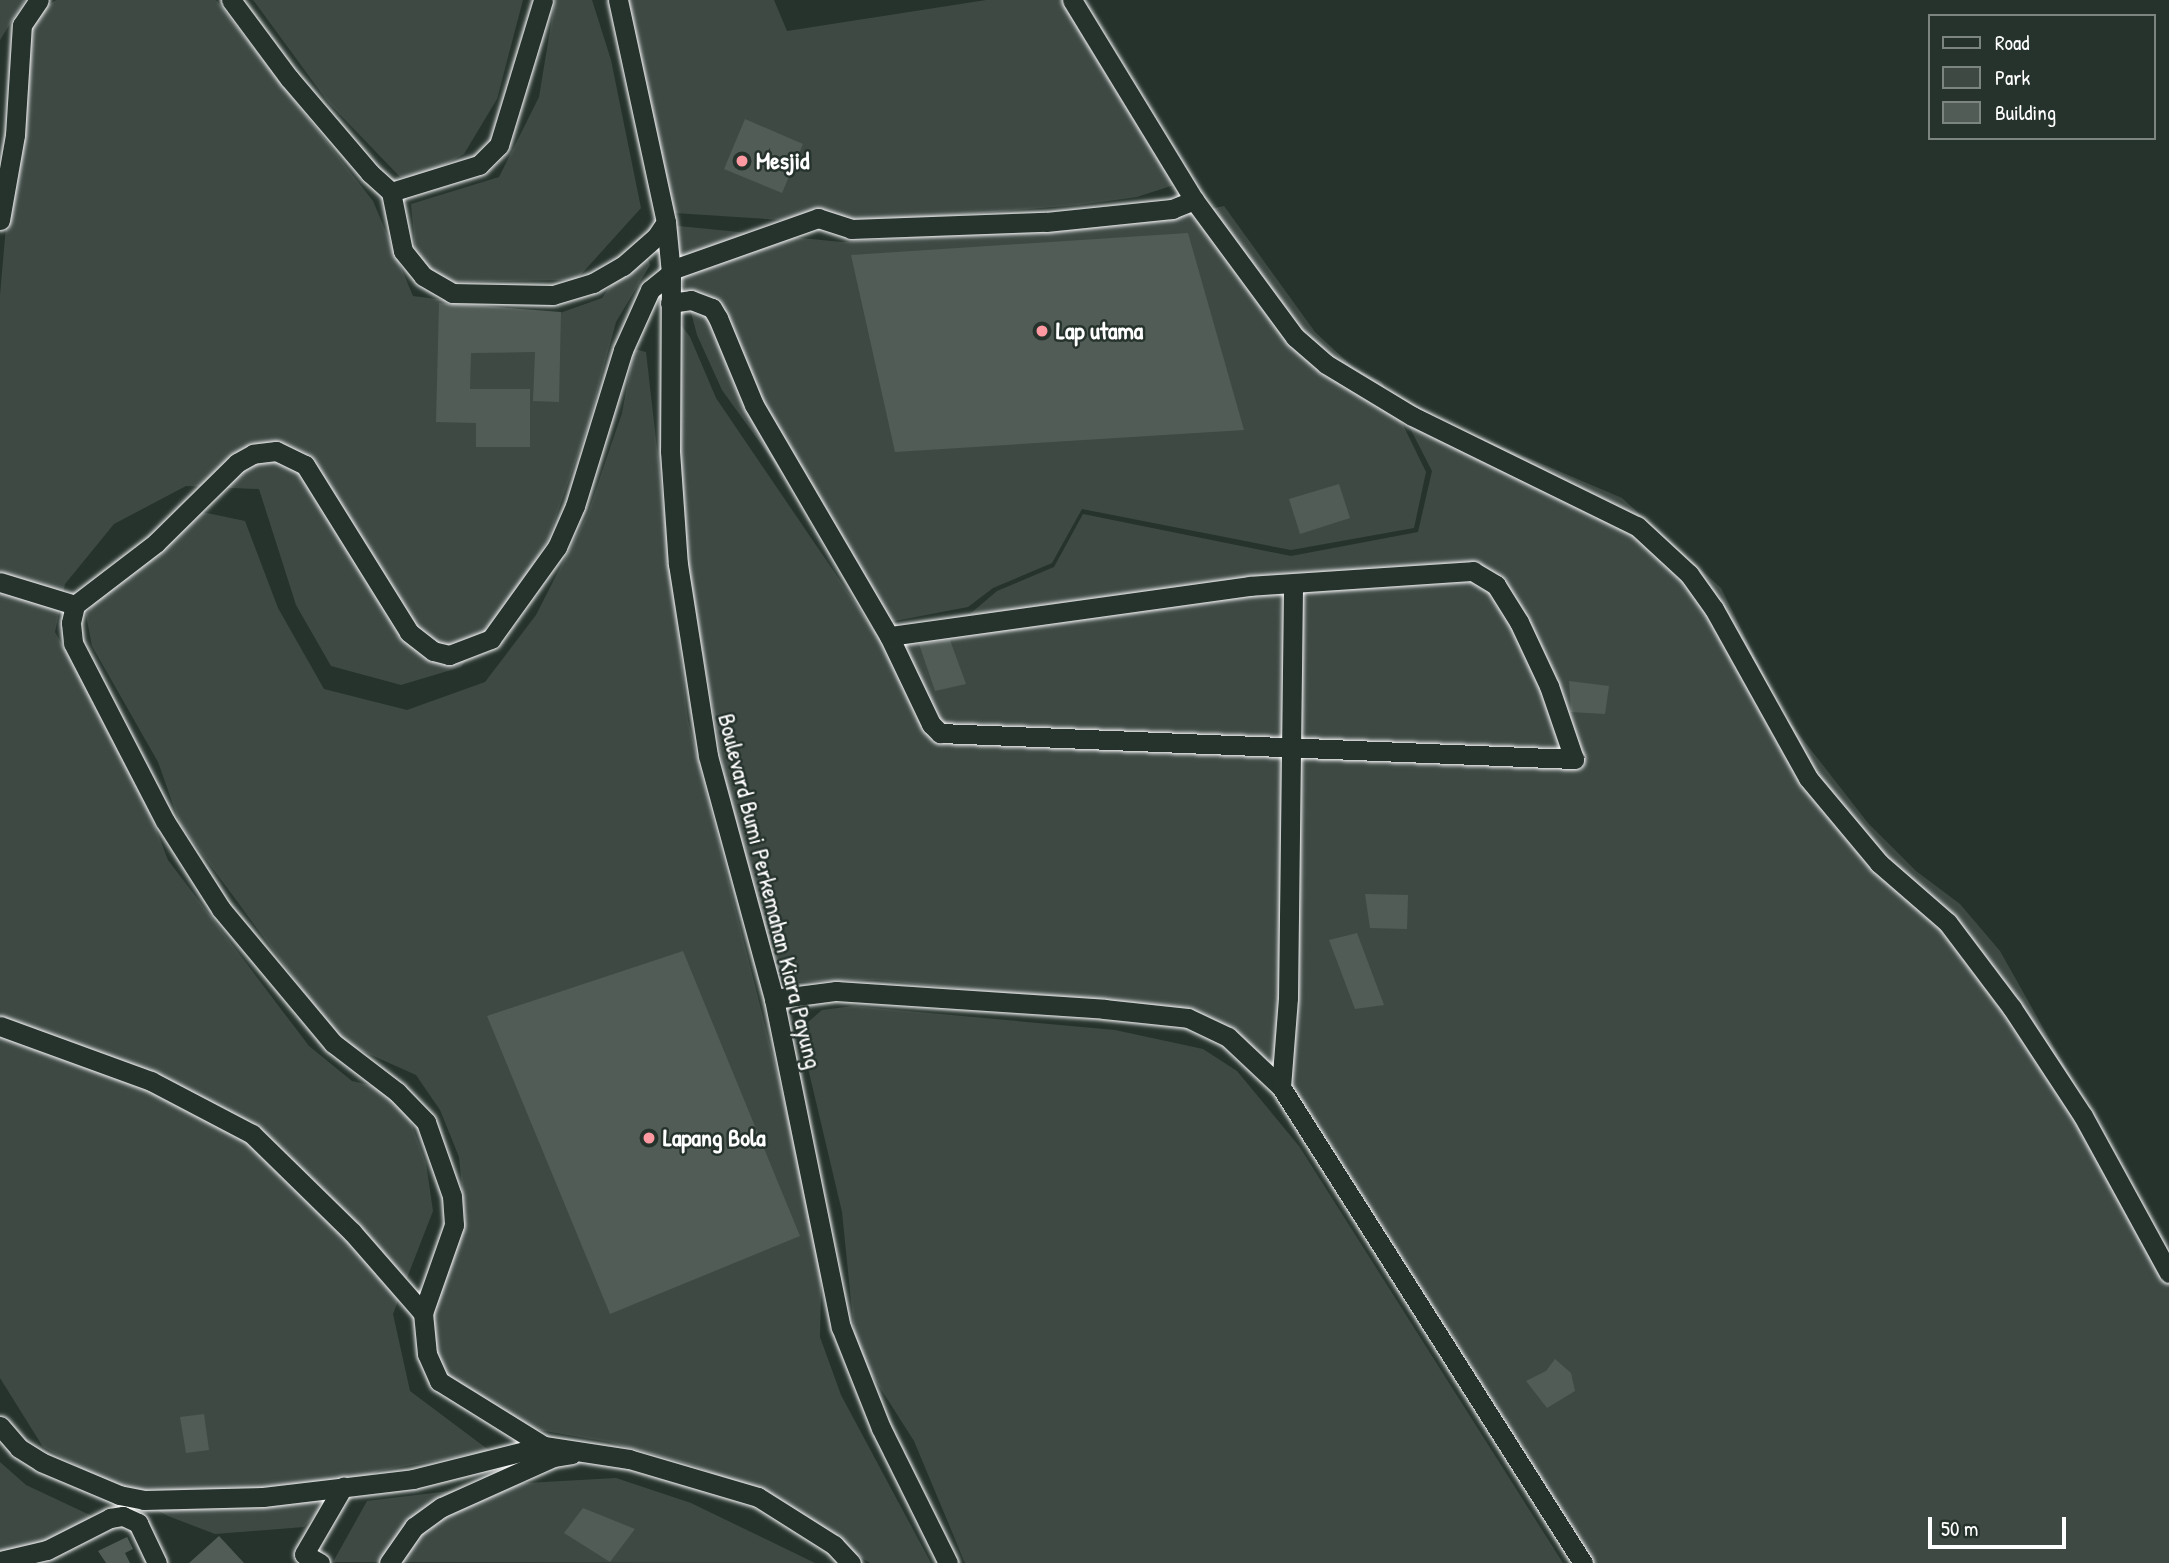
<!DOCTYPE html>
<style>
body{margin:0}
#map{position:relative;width:2169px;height:1563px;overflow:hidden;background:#26332d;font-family:"Patrick Hand",sans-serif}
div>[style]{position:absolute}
.green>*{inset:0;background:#3e4944}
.building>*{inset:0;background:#515c57}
.roads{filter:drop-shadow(0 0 2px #fff) drop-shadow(0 0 2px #fff)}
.minor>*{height:19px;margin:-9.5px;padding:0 9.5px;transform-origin:9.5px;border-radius:9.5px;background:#26332d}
.dots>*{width:19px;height:19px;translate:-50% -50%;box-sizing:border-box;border:4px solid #26332d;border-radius:50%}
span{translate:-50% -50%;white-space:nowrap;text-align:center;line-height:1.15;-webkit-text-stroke:5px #26332d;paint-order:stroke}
.poi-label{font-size:24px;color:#fff;font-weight:700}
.left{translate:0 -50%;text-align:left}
.street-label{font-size:24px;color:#fff}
.legend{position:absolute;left:1928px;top:14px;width:228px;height:126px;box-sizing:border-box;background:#26332d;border:2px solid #7d8581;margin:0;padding:9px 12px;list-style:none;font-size:21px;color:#fff}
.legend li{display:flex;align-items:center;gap:14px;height:35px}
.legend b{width:35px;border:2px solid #7d8581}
.scale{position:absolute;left:1928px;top:1517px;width:138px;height:32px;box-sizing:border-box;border:4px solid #fff;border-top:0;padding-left:9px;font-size:21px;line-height:24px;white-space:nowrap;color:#fff;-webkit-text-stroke:5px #26332d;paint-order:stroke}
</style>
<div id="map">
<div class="green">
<div style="clip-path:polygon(0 0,25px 0,0 40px)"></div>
<div style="clip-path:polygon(56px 0,216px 0,373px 201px,413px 296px,557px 314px,602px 298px,642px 242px,650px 265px,616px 322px,588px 426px,548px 540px,507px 607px,461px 667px,401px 685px,331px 666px,296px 605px,259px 489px,186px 486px,114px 524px,65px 584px,55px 632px,133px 770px,168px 860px,309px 1046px,352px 1081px,386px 1089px,407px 1111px,426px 1163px,433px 1211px,393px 1314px,410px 1391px,490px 1451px,379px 1471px,344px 1485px,304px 1527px,215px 1534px,168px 1516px,43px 1447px,0 1378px,0 295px,21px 55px,35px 14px)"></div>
<div style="clip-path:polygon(253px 0,523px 0,497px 99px,464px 154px,425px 176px,400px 177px,328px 102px)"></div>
<div style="clip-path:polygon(555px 0,592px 0,611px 60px,641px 208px,576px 280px,454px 282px,425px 273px,416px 257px,411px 204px,499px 177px,539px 97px)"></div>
<div style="clip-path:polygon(613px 0,774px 0,787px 31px,986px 0,1063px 0,1177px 184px,1137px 197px,1079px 205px,844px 224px,659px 212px)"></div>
<div style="clip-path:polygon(1224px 206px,1315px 332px,1354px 368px,1382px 382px,1426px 472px,1414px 528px,1291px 550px,1082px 509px,1052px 563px,993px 588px,968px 607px,889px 622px,722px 390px,697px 335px,668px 225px,842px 242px,1154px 221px)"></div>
<div style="clip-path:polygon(678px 321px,690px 337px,716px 398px,875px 632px,970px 614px,997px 591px,1054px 567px,1083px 514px,1291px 556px,1418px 532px,1432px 471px,1391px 391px,1448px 424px,1622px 498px,1721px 588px,1783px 714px,1868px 823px,1916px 871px,1960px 904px,2000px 951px,2169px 1252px,2169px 1563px,1593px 1563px,1297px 1094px,1274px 1065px,1199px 1025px,1003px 993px,876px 980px,793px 982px,775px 972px,726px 785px,684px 545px,669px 325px)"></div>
<div style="clip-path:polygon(634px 349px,646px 352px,688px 720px,822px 1251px,820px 1337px,841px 1395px,931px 1563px,870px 1563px,765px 1497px,695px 1466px,609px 1442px,533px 1429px,441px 1378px,425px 1318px,465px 1220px,459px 1157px,440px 1110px,416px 1075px,342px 1042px,293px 977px,180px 824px,158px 762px,92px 646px,86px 615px,117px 569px,159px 533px,202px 512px,245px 521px,278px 608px,324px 689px,407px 710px,485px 682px,536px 615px,588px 513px,622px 413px)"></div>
<div style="clip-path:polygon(853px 1006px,1115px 1030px,1203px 1049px,1237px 1071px,1299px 1146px,1563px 1563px,965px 1563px,914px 1441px,856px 1350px,842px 1212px,799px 1030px,822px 1010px)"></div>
<div style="clip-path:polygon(0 1462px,26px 1485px,92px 1516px,65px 1549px,35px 1563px,0 1563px)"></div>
<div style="clip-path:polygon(616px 1478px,691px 1503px,815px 1563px,333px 1562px,367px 1501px,508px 1484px)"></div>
</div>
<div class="building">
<div style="clip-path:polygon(745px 119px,803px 144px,782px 193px,724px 169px)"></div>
<div style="clip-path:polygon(1188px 233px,1244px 430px,895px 452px,851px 255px)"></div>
<div style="clip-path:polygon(439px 303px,561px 312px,559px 402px,533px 401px,535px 352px,471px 353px,470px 389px,530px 389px,530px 447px,476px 447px,476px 423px,436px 422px)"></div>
<div style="clip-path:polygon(1339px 484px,1350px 518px,1300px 534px,1289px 499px)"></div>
<div style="clip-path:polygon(950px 640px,966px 684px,935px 691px,919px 644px)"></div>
<div style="clip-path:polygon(1569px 681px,1609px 686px,1605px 714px,1571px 712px)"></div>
<div style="clip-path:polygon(1365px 894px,1408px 895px,1407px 929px,1370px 928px)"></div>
<div style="clip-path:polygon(1357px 933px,1384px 1005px,1355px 1009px,1329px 940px)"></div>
<div style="clip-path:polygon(683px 951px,800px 1236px,610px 1314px,487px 1016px)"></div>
<div style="clip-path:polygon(1555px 1359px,1571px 1373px,1575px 1391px,1547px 1408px,1526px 1381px,1546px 1371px)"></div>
<div style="clip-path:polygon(204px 1414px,209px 1450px,186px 1453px,180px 1417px)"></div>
<div style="clip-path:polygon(583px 1508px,635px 1529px,610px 1562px,564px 1533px)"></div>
<div style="clip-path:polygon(219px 1536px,244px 1563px,189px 1563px)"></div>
<div style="clip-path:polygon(127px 1537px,133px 1549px,125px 1553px,130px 1563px,106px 1563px,98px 1551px)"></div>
</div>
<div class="roads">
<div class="minor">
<div style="left:231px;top:0;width:97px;rotate:53.4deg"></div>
<div style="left:289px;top:78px;width:125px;rotate:49.5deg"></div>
<div style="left:370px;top:173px;width:28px;rotate:42deg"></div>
<div style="left:391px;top:192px;width:60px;rotate:78.5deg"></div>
<div style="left:403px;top:251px;width:32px;rotate:51deg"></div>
<div style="left:423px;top:276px;width:34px;rotate:30deg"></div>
<div style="left:452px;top:293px;width:101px;rotate:1.1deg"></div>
<div style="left:553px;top:295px;width:42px;rotate:-16.7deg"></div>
<div style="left:593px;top:283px;width:34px;rotate:-30deg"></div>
<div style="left:623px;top:266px;width:44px;rotate:-41.3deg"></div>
<div style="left:656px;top:237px;width:18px;rotate:-56deg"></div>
<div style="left:618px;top:0;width:227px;rotate:77.8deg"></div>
<div style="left:666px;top:222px;width:51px;rotate:84.4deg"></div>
<div style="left:671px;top:273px;width:178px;rotate:90.3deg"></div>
<div style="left:670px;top:451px;width:113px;rotate:86deg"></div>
<div style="left:678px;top:564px;width:194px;rotate:81.1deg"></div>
<div style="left:708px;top:756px;width:252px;rotate:74.8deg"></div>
<div style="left:774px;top:999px;width:335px;rotate:78.5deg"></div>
<div style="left:841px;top:1327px;width:109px;rotate:68.4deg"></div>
<div style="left:881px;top:1428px;width:151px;rotate:63.6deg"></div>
<div style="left:1072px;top:0;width:234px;rotate:58.6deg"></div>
<div style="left:1194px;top:200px;width:170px;rotate:53.6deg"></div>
<div style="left:1295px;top:337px;width:41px;rotate:41.1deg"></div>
<div style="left:1326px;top:364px;width:100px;rotate:31.2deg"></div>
<div style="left:1412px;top:416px;width:250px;rotate:26.1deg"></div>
<div style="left:1637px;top:526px;width:71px;rotate:42.7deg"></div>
<div style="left:1689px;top:574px;width:43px;rotate:54.5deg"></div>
<div style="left:1714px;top:609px;width:193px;rotate:60.9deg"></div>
<div style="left:1808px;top:778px;width:111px;rotate:50.1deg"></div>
<div style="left:1879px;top:863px;width:91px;rotate:41deg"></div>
<div style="left:1948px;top:923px;width:106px;rotate:53deg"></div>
<div style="left:2012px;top:1008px;width:129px;rotate:56.7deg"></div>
<div style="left:2083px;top:1116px;width:179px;rotate:61.3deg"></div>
<div style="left:391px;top:192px;width:92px;rotate:-17.1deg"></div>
<div style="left:479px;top:165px;width:28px;rotate:-45deg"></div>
<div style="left:499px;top:145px;width:152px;rotate:-73.1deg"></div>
<div style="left:0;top:220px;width:86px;rotate:-80deg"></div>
<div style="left:15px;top:135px;width:110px;rotate:-86.4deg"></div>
<div style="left:22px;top:25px;width:30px;rotate:-56deg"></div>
<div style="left:671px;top:270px;width:156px;rotate:-19.5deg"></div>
<div style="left:818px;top:218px;width:35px;rotate:18deg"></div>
<div style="left:851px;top:229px;width:195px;rotate:-2.1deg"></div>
<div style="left:1046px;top:222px;width:127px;rotate:-5.9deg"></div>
<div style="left:1172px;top:209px;width:24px;rotate:-22deg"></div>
<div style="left:671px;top:273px;width:27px;rotate:141deg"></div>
<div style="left:650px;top:290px;width:66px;rotate:114.2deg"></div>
<div style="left:623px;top:350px;width:163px;rotate:107.1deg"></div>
<div style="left:575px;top:506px;width:45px;rotate:113.7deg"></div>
<div style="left:557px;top:547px;width:113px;rotate:125.7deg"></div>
<div style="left:491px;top:639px;width:45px;rotate:159.1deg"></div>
<div style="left:449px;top:655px;width:16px;rotate:-166deg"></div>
<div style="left:433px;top:651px;width:31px;rotate:-142deg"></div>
<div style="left:409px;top:632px;width:197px;rotate:-121.9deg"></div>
<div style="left:305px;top:465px;width:32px;rotate:-154deg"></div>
<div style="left:276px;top:451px;width:23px;rotate:173deg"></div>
<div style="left:253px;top:454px;width:18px;rotate:151deg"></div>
<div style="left:237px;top:463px;width:114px;rotate:135.4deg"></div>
<div style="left:156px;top:543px;width:102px;rotate:142.6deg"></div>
<div style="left:75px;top:605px;width:18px;rotate:103deg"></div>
<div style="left:71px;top:623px;width:20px;rotate:84deg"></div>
<div style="left:73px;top:643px;width:200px;rotate:62.7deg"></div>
<div style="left:165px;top:821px;width:104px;rotate:57.5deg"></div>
<div style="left:221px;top:909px;width:175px;rotate:50.1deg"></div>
<div style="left:333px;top:1043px;width:81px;rotate:37.4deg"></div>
<div style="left:397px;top:1092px;width:42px;rotate:46deg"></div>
<div style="left:426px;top:1122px;width:78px;rotate:70.6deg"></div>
<div style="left:452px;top:1196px;width:29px;rotate:86deg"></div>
<div style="left:454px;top:1225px;width:93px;rotate:109.4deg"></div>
<div style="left:423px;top:1313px;width:41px;rotate:84.4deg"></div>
<div style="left:427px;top:1354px;width:30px;rotate:66deg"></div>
<div style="left:439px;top:1381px;width:123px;rotate:31.8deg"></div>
<div style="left:544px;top:1446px;width:86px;rotate:8.7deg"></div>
<div style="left:629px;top:1459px;width:134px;rotate:16.4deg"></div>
<div style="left:758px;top:1497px;width:90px;rotate:32.3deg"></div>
<div style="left:834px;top:1545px;width:25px;rotate:47deg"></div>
<div style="left:670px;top:303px;width:21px;rotate:-8deg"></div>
<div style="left:691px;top:300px;width:22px;rotate:21deg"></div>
<div style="left:712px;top:308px;width:12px;rotate:59deg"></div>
<div style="left:718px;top:318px;width:94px;rotate:67.5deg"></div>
<div style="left:754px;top:405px;width:268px;rotate:59.7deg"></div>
<div style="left:889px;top:636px;width:98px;rotate:64.5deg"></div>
<div style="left:931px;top:724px;width:13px;rotate:45deg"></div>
<div style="left:940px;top:733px;width:635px;rotate:2.35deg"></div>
<div style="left:1574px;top:759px;width:77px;rotate:-108.9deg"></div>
<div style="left:1549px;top:686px;width:71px;rotate:-115.1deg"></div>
<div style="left:1519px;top:622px;width:44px;rotate:-121.9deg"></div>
<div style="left:1496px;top:585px;width:27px;rotate:-149deg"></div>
<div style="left:1473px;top:571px;width:224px;rotate:176.2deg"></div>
<div style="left:1250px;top:586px;width:364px;rotate:172.1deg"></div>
<div style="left:0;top:582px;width:78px;rotate:17deg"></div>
<div style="left:774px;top:999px;width:63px;rotate:-7.4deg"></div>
<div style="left:836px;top:991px;width:269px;rotate:3.8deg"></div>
<div style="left:1104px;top:1009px;width:84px;rotate:6.1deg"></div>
<div style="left:1188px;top:1018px;width:44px;rotate:25.4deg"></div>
<div style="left:1228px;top:1037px;width:73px;rotate:43.3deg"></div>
<div style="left:1281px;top:1087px;width:564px;rotate:57.61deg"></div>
<div style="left:0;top:1026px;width:161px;rotate:20deg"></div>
<div style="left:151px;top:1081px;width:114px;rotate:27.7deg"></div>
<div style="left:252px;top:1134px;width:140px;rotate:44.4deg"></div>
<div style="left:352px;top:1232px;width:108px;rotate:48.8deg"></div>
<div style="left:1281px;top:1087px;width:89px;rotate:-85.5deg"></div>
<div style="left:1288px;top:998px;width:413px;rotate:-89.3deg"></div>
<div style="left:0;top:1426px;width:29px;rotate:49deg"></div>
<div style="left:19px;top:1448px;width:26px;rotate:32deg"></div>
<div style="left:41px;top:1462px;width:85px;rotate:22.9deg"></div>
<div style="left:119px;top:1495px;width:25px;rotate:11deg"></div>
<div style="left:144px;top:1500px;width:119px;rotate:-1.4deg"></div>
<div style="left:263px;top:1497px;width:151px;rotate:-6.8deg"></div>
<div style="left:413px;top:1479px;width:135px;rotate:-14.1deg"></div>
<div style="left:0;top:1561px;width:48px;rotate:-13.2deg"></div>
<div style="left:47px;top:1550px;width:71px;rotate:-26.9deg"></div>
<div style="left:110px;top:1518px;width:13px;rotate:-9deg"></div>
<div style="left:123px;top:1516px;width:17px;rotate:25deg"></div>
<div style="left:138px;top:1523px;width:44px;rotate:64.6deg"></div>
<div style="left:320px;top:1563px;width:18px;rotate:-151deg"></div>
<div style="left:304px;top:1554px;width:78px;rotate:-59.8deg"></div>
<div style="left:389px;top:1563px;width:44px;rotate:-55.2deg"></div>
<div style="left:414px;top:1527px;width:34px;rotate:-36deg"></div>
<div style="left:442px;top:1507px;width:122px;rotate:-24.2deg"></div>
<div style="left:553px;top:1457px;width:19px;rotate:-9deg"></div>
</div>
</div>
<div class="dots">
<div style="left:742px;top:161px;background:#ff9aa2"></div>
<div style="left:1042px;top:331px;background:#ff9aa2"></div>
<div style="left:649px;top:1138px;background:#ff9aa2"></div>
</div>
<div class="poi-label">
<span class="left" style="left:756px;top:161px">Mesjid</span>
<span class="left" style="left:1056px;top:331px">Lap utama</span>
<span class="left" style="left:663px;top:1138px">Lapang Bola</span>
</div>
<div class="street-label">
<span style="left:770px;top:891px;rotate:76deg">Boulevard Bumi Perkemahan Kiara Payung</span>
</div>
<ul class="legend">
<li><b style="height:9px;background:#26332d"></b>Road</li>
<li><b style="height:19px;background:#3e4944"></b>Park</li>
<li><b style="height:19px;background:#515c57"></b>Building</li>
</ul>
<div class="scale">50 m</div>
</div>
